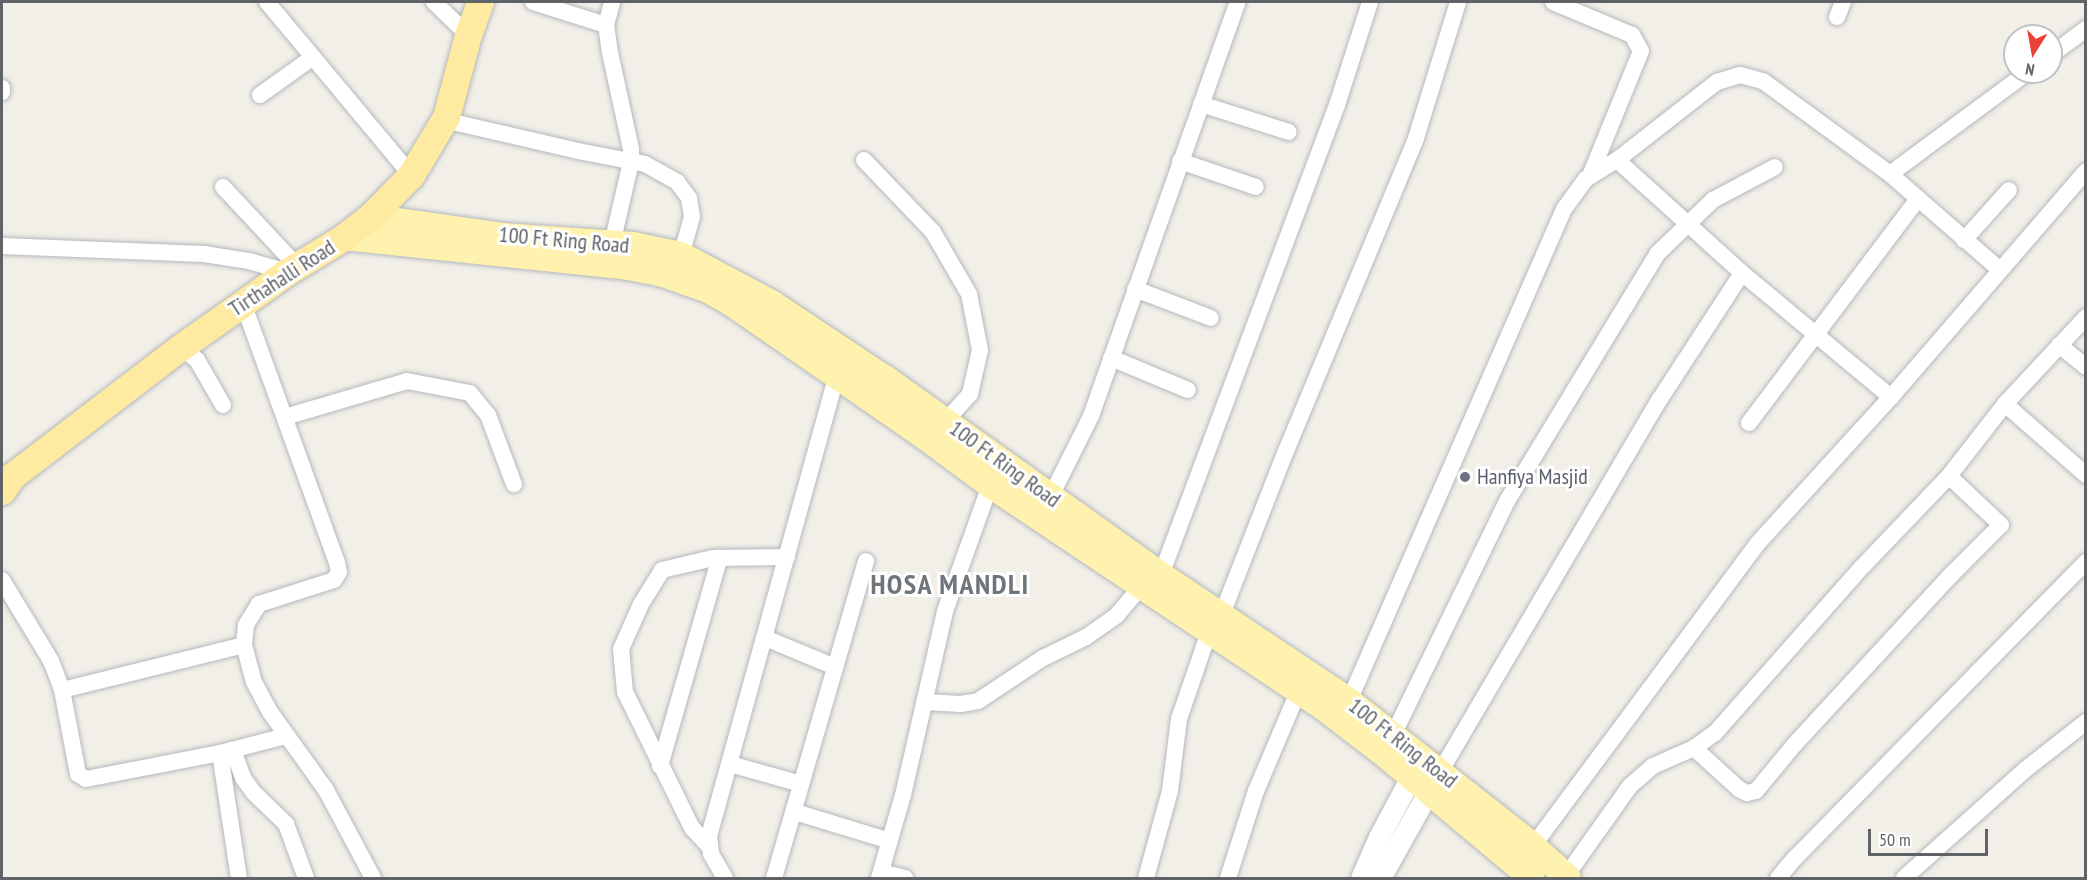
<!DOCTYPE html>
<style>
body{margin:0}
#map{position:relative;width:2087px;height:880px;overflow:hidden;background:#f1efe8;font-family:"PT Sans Narrow",sans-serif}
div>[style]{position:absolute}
.roads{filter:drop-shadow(0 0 2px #b5b8bc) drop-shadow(0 0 2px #b5b8bc)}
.minor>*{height:16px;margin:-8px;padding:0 8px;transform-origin:8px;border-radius:8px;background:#fff}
.tertiary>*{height:21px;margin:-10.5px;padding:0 10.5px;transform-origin:10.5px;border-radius:10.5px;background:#fff}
.primary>*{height:26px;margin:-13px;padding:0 13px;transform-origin:13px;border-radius:13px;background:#fff2af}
.trunk>*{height:27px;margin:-13.5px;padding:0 13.5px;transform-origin:13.5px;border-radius:13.5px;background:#feeaa1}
.dots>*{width:16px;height:16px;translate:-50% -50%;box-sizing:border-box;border:3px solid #fff;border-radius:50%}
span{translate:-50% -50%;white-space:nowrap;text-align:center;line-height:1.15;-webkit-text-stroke:6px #fff;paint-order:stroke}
.street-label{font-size:22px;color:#5f6368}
.worship-label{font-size:22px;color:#5b616d}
.left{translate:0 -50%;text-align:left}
.district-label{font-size:28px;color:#70757a;font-weight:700;letter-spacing:1.5px}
.frame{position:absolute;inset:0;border:3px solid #5f6368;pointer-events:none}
.north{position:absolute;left:2003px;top:24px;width:60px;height:60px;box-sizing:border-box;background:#fff;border:2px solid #bfc1c3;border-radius:50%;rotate:191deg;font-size:16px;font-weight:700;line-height:24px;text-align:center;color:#5f6368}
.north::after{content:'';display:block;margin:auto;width:21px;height:27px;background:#ea4335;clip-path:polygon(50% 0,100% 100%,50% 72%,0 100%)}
.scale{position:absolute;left:1868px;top:829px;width:120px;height:27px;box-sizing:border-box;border:3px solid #5f6368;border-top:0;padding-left:8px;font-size:18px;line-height:21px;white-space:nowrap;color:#5f6368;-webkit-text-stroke:4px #fff;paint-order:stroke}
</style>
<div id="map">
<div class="roads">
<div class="minor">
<div style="left:267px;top:2px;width:225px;rotate:50.2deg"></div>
<div style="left:434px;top:2px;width:47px;rotate:44.1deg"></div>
<div style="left:533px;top:2px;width:77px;rotate:17.5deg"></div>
<div style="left:1553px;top:2px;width:86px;rotate:22.7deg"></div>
<div style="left:1632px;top:35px;width:18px;rotate:61deg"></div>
<div style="left:1641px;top:51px;width:135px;rotate:112.2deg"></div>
<div style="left:1837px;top:17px;width:16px;rotate:-68deg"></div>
<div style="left:2051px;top:55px;width:44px;rotate:-36.6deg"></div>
<div style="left:2px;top:88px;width:4px;rotate:90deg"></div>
<div style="left:260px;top:95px;width:65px;rotate:-35.6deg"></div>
<div style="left:1201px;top:104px;width:92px;rotate:17.7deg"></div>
<div style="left:444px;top:120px;width:138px;rotate:13deg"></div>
<div style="left:578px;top:151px;width:68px;rotate:11deg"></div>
<div style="left:645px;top:164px;width:37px;rotate:29deg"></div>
<div style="left:677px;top:182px;width:20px;rotate:53deg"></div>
<div style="left:689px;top:198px;width:19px;rotate:81deg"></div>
<div style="left:692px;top:217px;width:40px;rotate:106deg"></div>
<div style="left:864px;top:160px;width:100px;rotate:46.2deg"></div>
<div style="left:933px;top:232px;width:72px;rotate:59.9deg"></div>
<div style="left:969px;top:294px;width:57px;rotate:78.9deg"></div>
<div style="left:980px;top:350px;width:45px;rotate:102.8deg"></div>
<div style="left:970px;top:394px;width:36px;rotate:132deg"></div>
<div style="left:1617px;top:160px;width:169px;rotate:42.1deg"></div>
<div style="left:1742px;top:273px;width:194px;rotate:39.8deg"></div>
<div style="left:1180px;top:161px;width:80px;rotate:18.9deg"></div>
<div style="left:1890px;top:174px;width:172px;rotate:-36.5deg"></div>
<div style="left:223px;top:187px;width:108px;rotate:46.9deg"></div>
<div style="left:1964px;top:240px;width:67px;rotate:-48deg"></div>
<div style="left:612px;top:244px;width:84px;rotate:-77deg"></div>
<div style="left:631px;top:162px;width:13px;rotate:-90deg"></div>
<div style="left:631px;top:149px;width:98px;rotate:-102.3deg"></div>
<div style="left:610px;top:53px;width:28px;rotate:-98deg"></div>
<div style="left:606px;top:25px;width:24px;rotate:-75deg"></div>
<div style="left:2px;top:246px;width:202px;rotate:2.3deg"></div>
<div style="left:204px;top:254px;width:46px;rotate:8.8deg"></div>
<div style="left:249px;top:261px;width:40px;rotate:16deg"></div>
<div style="left:1135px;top:289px;width:81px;rotate:20.9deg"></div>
<div style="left:243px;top:303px;width:276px;rotate:70.1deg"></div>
<div style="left:337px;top:562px;width:10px;rotate:79deg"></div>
<div style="left:339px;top:572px;width:9px;rotate:122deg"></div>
<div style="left:334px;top:580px;width:79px;rotate:162.3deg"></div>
<div style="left:259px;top:604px;width:25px;rotate:122deg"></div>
<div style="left:246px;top:625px;width:20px;rotate:96deg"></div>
<div style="left:244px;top:645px;width:38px;rotate:75deg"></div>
<div style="left:254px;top:682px;width:34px;rotate:62deg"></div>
<div style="left:270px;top:712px;width:96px;rotate:54.3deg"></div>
<div style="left:326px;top:790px;width:100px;rotate:61.9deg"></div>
<div style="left:2059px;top:345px;width:35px;rotate:39deg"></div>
<div style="left:181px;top:347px;width:21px;rotate:39deg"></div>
<div style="left:197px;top:360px;width:52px;rotate:60deg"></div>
<div style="left:1111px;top:358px;width:83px;rotate:22.6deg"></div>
<div style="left:2005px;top:404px;width:108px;rotate:41.2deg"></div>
<div style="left:285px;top:417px;width:127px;rotate:-16.4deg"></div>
<div style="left:407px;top:381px;width:64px;rotate:10.8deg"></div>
<div style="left:470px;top:393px;width:28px;rotate:51deg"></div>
<div style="left:488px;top:415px;width:74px;rotate:69.4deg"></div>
<div style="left:1749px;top:423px;width:281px;rotate:-53deg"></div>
<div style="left:1051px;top:496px;width:89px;rotate:-63.4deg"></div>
<div style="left:1091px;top:416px;width:439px;rotate:-70.5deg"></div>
<div style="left:1161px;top:575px;width:502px;rotate:-69.47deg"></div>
<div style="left:1337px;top:105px;width:108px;rotate:-72.2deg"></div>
<div style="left:2px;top:580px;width:95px;rotate:58.8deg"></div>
<div style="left:51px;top:661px;width:31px;rotate:69deg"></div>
<div style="left:62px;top:690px;width:86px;rotate:79.2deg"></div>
<div style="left:78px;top:774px;width:9px;rotate:32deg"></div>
<div style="left:86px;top:779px;width:136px;rotate:-11deg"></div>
<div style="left:220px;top:753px;width:68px;rotate:-14.4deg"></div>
<div style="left:1222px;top:614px;width:175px;rotate:-68.6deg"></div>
<div style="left:1286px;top:451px;width:339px;rotate:-67.4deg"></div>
<div style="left:1416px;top:138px;width:142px;rotate:-72.8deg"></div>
<div style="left:765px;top:638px;width:76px;rotate:22.5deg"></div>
<div style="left:62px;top:690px;width:187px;rotate:-13.9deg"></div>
<div style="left:1349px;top:701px;width:537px;rotate:-66.4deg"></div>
<div style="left:1564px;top:209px;width:37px;rotate:-54deg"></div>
<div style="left:1586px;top:179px;width:36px;rotate:-32deg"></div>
<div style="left:1617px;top:160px;width:127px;rotate:-38deg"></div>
<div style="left:1717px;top:82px;width:24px;rotate:-17deg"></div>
<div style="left:1740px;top:75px;width:24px;rotate:15deg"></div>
<div style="left:1763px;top:81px;width:157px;rotate:36.2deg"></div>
<div style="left:1890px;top:174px;width:146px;rotate:41.1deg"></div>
<div style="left:924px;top:702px;width:37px;rotate:3deg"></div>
<div style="left:961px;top:704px;width:17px;rotate:-10deg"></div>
<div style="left:978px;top:701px;width:78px;rotate:-33.5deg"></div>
<div style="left:1043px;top:658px;width:48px;rotate:-26deg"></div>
<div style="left:1086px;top:637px;width:38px;rotate:-35deg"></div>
<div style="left:1117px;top:615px;width:39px;rotate:-50deg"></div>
<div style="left:1393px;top:735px;width:260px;rotate:-64deg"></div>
<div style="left:1507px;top:501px;width:289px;rotate:-58.7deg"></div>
<div style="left:1657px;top:254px;width:78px;rotate:-44deg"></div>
<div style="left:1713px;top:200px;width:70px;rotate:-28deg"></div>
<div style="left:1694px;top:748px;width:61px;rotate:42.3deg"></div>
<div style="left:1739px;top:789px;width:9px;rotate:27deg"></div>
<div style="left:1747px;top:793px;width:9px;rotate:-13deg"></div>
<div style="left:1756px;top:791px;width:60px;rotate:-50.4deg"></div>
<div style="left:1794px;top:745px;width:233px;rotate:-47.3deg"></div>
<div style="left:1952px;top:574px;width:69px;rotate:-45deg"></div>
<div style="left:2001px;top:525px;width:71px;rotate:-136.7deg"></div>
<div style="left:233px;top:750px;width:30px;rotate:70deg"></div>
<div style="left:243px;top:778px;width:19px;rotate:54deg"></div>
<div style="left:254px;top:793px;width:45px;rotate:44.1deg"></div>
<div style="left:286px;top:824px;width:58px;rotate:69.7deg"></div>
<div style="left:220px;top:753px;width:126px;rotate:81.4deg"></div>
<div style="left:730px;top:764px;width:74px;rotate:15.7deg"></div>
<div style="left:660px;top:766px;width:217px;rotate:-74deg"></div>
<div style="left:1440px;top:772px;width:433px;rotate:-59.5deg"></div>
<div style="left:1660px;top:399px;width:150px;rotate:-56.9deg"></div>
<div style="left:795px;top:812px;width:99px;rotate:17deg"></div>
<div style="left:708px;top:845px;width:23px;rotate:-133deg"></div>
<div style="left:692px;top:828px;width:152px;rotate:-116.2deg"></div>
<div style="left:625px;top:692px;width:43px;rotate:-95.3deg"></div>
<div style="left:621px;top:649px;width:49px;rotate:-66deg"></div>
<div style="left:641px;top:604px;width:40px;rotate:-58deg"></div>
<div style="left:662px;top:570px;width:52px;rotate:-13.2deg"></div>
<div style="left:713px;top:558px;width:74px;rotate:-0.8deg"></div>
<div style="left:1533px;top:846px;width:377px;rotate:-53.4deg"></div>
<div style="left:1758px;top:543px;width:197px;rotate:-47.7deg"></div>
<div style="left:1891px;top:397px;width:298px;rotate:-49.2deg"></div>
<div style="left:881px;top:872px;width:25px;rotate:14deg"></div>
<div style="left:1566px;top:876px;width:110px;rotate:-54.6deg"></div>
<div style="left:1630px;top:786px;width:30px;rotate:-41deg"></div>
<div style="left:1653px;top:766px;width:45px;rotate:-23.7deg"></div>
<div style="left:1694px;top:748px;width:26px;rotate:-36deg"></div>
<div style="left:1715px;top:733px;width:223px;rotate:-48.5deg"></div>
<div style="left:1863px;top:566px;width:124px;rotate:-46.3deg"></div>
<div style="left:1949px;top:476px;width:91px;rotate:-52.1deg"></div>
<div style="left:2005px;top:404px;width:119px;rotate:-47deg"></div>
<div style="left:725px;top:878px;width:28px;rotate:-120deg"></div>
<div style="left:711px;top:854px;width:18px;rotate:-96deg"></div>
<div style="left:709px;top:836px;width:477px;rotate:-74.5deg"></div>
<div style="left:774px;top:878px;width:330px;rotate:-73.8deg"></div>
<div style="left:879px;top:878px;width:86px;rotate:-73.9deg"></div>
<div style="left:903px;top:795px;width:189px;rotate:-77.1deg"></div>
<div style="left:945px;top:611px;width:134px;rotate:-70.3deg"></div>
<div style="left:1146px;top:878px;width:90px;rotate:-74.6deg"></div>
<div style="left:1170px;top:791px;width:73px;rotate:-82.9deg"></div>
<div style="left:1179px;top:719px;width:92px;rotate:-71deg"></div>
<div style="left:1228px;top:878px;width:91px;rotate:-72.2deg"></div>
<div style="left:1256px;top:791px;width:108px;rotate:-67deg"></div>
<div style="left:1778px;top:878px;width:26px;rotate:-50deg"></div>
<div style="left:1795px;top:858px;width:415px;rotate:-45.5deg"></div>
<div style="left:1904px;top:878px;width:164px;rotate:-41.8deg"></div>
<div style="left:2026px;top:769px;width:76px;rotate:-38.1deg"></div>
</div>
<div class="tertiary">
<div style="left:1361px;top:878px;width:45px;rotate:-66.3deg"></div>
<div style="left:1379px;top:837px;width:83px;rotate:-61.9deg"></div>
<div style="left:1380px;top:878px;width:115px;rotate:-60.8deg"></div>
</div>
<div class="primary">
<div style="left:370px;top:217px;width:134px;rotate:8.1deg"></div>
<div style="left:503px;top:236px;width:130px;rotate:4deg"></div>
<div style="left:633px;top:245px;width:49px;rotate:11.8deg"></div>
<div style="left:681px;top:255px;width:104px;rotate:28deg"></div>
<div style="left:773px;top:304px;width:136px;rotate:33.6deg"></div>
<div style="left:886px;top:379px;width:338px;rotate:35.5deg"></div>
<div style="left:1161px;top:575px;width:226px;rotate:33.8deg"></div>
<div style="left:1349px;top:701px;width:234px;rotate:38.2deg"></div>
<div style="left:1533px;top:846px;width:47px;rotate:42.4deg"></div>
<div style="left:344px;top:237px;width:286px;rotate:6deg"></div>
<div style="left:628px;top:267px;width:33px;rotate:11deg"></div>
<div style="left:660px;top:273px;width:49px;rotate:19.2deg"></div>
<div style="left:706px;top:289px;width:29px;rotate:29deg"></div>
<div style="left:731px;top:303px;width:231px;rotate:34.6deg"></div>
<div style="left:921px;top:434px;width:86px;rotate:36.5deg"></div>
<div style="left:990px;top:485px;width:405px;rotate:33.7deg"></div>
<div style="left:1327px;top:710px;width:71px;rotate:37.5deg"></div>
<div style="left:1383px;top:753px;width:194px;rotate:40deg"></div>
</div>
<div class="trunk">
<div style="left:2px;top:491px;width:18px;rotate:-56deg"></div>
<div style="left:12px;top:476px;width:213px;rotate:-37.4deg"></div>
<div style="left:181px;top:347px;width:130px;rotate:-35.3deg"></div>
<div style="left:287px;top:272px;width:67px;rotate:-31.6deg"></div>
<div style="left:344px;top:237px;width:33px;rotate:-38deg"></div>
<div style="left:370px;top:217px;width:59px;rotate:-45.7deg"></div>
<div style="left:411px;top:175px;width:68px;rotate:-58.9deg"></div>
<div style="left:446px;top:117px;width:85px;rotate:-75deg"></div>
<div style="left:468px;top:35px;width:35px;rotate:-70deg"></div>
</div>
</div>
<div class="dots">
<div style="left:1465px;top:477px;background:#6b7280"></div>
</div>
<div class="street-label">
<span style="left:564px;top:240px;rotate:5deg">100 Ft Ring Road</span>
<span style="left:282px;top:278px;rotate:-33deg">Tirthahalli Road</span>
<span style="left:1005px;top:464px;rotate:36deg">100 Ft Ring Road</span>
<span style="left:1403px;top:743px;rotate:38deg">100 Ft Ring Road</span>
</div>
<div class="worship-label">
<span class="left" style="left:1477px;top:477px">Hanfiya Masjid</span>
</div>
<div class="district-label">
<span style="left:950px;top:584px">HOSA MANDLI</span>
</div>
<div class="frame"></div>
<div class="north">N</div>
<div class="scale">50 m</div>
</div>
